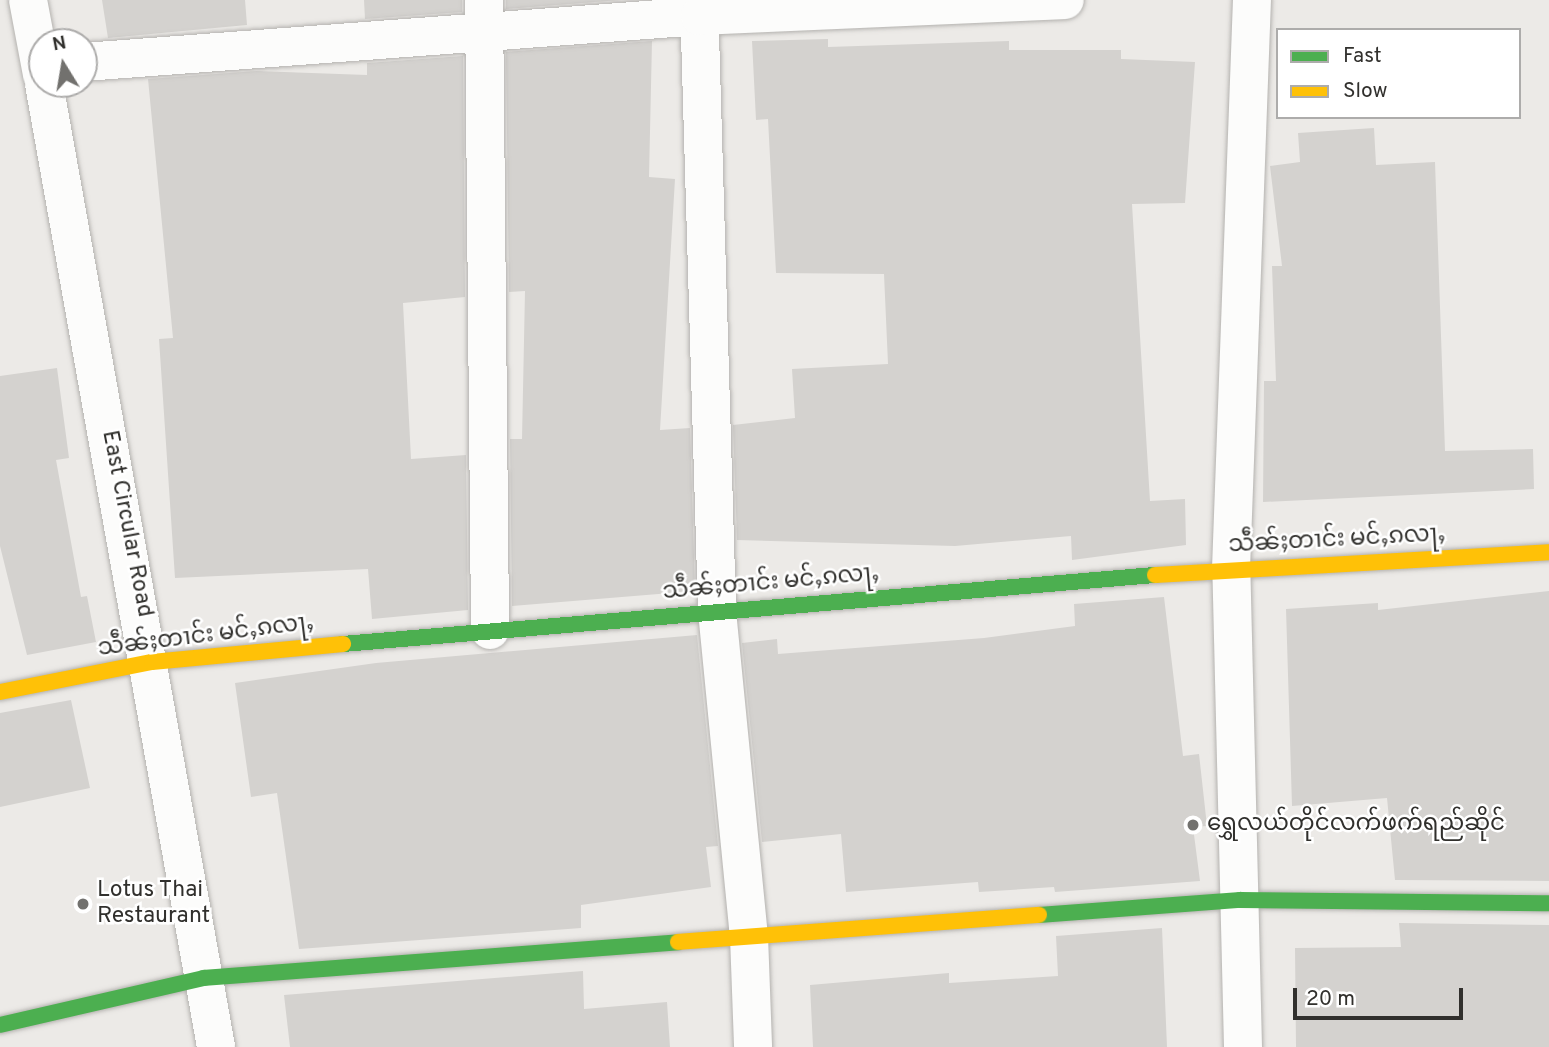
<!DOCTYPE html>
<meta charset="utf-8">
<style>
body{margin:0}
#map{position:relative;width:1549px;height:1047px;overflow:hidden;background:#eceae7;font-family:Overpass,"Noto Sans Myanmar",sans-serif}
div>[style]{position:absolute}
.building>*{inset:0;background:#d4d2cf}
.roads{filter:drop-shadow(0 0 2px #b4b2af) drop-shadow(0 0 2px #b4b2af)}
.street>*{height:38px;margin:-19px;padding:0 19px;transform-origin:19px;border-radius:19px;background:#fcfcfb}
.fast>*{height:16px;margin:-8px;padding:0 8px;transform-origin:8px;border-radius:8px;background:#4caf50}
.slow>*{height:16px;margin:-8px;padding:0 8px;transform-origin:8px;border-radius:8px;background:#ffc107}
.dots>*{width:19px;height:19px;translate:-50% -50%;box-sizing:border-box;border:4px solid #fff;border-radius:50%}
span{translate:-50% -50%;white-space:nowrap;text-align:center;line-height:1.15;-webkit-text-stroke:5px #fff;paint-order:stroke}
.street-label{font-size:23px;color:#31302d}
.poi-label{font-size:23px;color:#31302d}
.left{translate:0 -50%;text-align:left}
.legend{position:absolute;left:1276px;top:28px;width:245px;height:91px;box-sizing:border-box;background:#fff;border:2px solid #adacab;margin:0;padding:9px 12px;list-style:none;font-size:21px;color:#31302d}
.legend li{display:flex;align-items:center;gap:14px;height:35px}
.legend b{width:35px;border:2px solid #adacab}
.north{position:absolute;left:28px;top:28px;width:70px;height:70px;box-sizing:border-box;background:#fff;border:2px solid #adacab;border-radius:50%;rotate:349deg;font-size:19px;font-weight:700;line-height:28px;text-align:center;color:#31302d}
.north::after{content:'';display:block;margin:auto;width:24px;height:32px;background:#72716e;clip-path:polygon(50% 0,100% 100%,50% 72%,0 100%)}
.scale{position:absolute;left:1293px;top:988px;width:170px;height:32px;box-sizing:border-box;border:4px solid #31302d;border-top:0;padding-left:9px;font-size:21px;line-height:24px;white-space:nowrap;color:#31302d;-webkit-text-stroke:5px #fff;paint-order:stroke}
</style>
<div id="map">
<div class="building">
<div style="clip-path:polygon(102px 0,245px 0,247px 25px,108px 38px)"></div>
<div style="clip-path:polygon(364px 0,462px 0,462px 12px,365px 19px)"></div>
<div style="clip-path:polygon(506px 0,621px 0,506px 9px)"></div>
<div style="clip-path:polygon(828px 39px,828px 47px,1009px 41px,1009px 50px,1121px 50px,1121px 59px,1195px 62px,1185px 203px,1132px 204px,1150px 501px,1185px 499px,1186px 545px,1072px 560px,1071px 536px,955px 546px,737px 540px,733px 425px,795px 418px,792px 369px,888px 364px,884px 274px,776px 273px,768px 119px,756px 120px,752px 41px)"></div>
<div style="clip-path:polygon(652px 41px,649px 177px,675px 179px,660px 430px,690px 428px,695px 591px,512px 606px,510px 439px,522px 439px,525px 291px,509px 292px,506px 52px)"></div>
<div style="clip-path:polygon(463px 56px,465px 297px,403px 303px,411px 459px,466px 455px,468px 610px,372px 619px,368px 569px,175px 578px,159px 339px,173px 338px,148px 79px,256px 71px,367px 75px,367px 63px)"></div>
<div style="clip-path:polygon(1374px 128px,1376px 165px,1435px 162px,1445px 451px,1533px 449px,1534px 489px,1263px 502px,1264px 381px,1276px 381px,1272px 266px,1282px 266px,1270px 166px,1300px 162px,1298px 133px)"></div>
<div style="clip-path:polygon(57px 368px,69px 458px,56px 460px,81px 597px,87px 596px,96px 642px,27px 655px,0 546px,0 376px)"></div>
<div style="clip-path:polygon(1549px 591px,1549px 881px,1395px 880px,1387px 798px,1292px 806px,1286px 609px,1378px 603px,1378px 610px)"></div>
<div style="clip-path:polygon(1164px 597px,1183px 756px,1199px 754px,1207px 826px,1193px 827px,1200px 881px,1055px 892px,1054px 887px,979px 892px,978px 882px,846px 892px,841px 834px,762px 842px,742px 643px,777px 639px,778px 654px,984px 638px,1075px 626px,1074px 604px)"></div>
<div style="clip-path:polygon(697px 635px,718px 846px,706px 847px,711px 887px,581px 905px,581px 928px,299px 949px,277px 793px,251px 797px,235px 683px,376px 663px)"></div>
<div style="clip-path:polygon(71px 700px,90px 788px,0 807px,0 713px)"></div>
<div style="clip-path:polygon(1399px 923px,1549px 925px,1549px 1047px,1296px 1047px,1295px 948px,1401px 947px)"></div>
<div style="clip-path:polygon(1162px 928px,1167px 1047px,813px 1047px,810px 985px,949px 973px,949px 983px,1058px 976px,1056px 936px)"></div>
<div style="clip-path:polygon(583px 971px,584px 1009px,667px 1002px,670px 1047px,290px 1047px,284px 995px)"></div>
</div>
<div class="roads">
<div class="street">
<div style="left:28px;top:0;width:76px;rotate:79.4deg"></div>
<div style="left:484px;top:0;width:630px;rotate:89.45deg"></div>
<div style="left:699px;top:0;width:611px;rotate:88.31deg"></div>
<div style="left:717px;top:611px;width:327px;rotate:84.4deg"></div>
<div style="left:749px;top:936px;width:111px;rotate:87.9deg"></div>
<div style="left:84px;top:62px;width:618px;rotate:-4.27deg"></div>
<div style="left:700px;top:16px;width:365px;rotate:-2.5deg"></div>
<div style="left:44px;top:84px;width:978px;rotate:79.87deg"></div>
<div style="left:1243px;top:1047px;width:478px;rotate:-91.4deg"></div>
<div style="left:1231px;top:569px;width:569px;rotate:-87.89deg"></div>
</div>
<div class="fast">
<div style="left:343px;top:644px;width:815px;rotate:-4.86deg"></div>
<div style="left:1039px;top:915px;width:202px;rotate:-4.3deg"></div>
<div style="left:1240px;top:900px;width:309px;rotate:0.6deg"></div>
<div style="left:0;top:1025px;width:209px;rotate:-13deg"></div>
<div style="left:204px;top:978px;width:475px;rotate:-4.3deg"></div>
</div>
<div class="slow">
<div style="left:1155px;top:575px;width:395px;rotate:-3.3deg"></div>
<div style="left:0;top:692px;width:155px;rotate:-11.2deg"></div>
<div style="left:152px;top:662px;width:192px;rotate:-5.4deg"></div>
<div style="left:678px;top:942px;width:362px;rotate:-4.3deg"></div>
</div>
</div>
<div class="dots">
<div style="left:1193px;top:825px;background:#72716e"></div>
<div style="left:83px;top:904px;background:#72716e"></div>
</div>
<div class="street-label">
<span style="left:126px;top:524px;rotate:79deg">East Circular Road</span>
<span style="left:1337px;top:541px;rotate:-3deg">သဵၼ်ႈတၢင်း မင်ႇၵလႃႇ</span>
<span style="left:771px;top:584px;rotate:-5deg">သဵၼ်ႈတၢင်း မင်ႇၵလႃႇ</span>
<span style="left:206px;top:637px;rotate:-7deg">သဵၼ်ႈတၢင်း မင်ႇၵလႃႇ</span>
</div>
<div class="poi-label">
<span class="left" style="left:1207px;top:825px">ရွှေလယ်တိုင်လက်ဖက်ရည်ဆိုင်</span>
<span class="left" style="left:97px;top:904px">Lotus Thai<br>Restaurant</span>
</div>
<ul class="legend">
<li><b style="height:9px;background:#4caf50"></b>Fast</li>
<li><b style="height:9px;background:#ffc107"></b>Slow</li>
</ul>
<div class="north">N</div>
<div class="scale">20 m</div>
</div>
